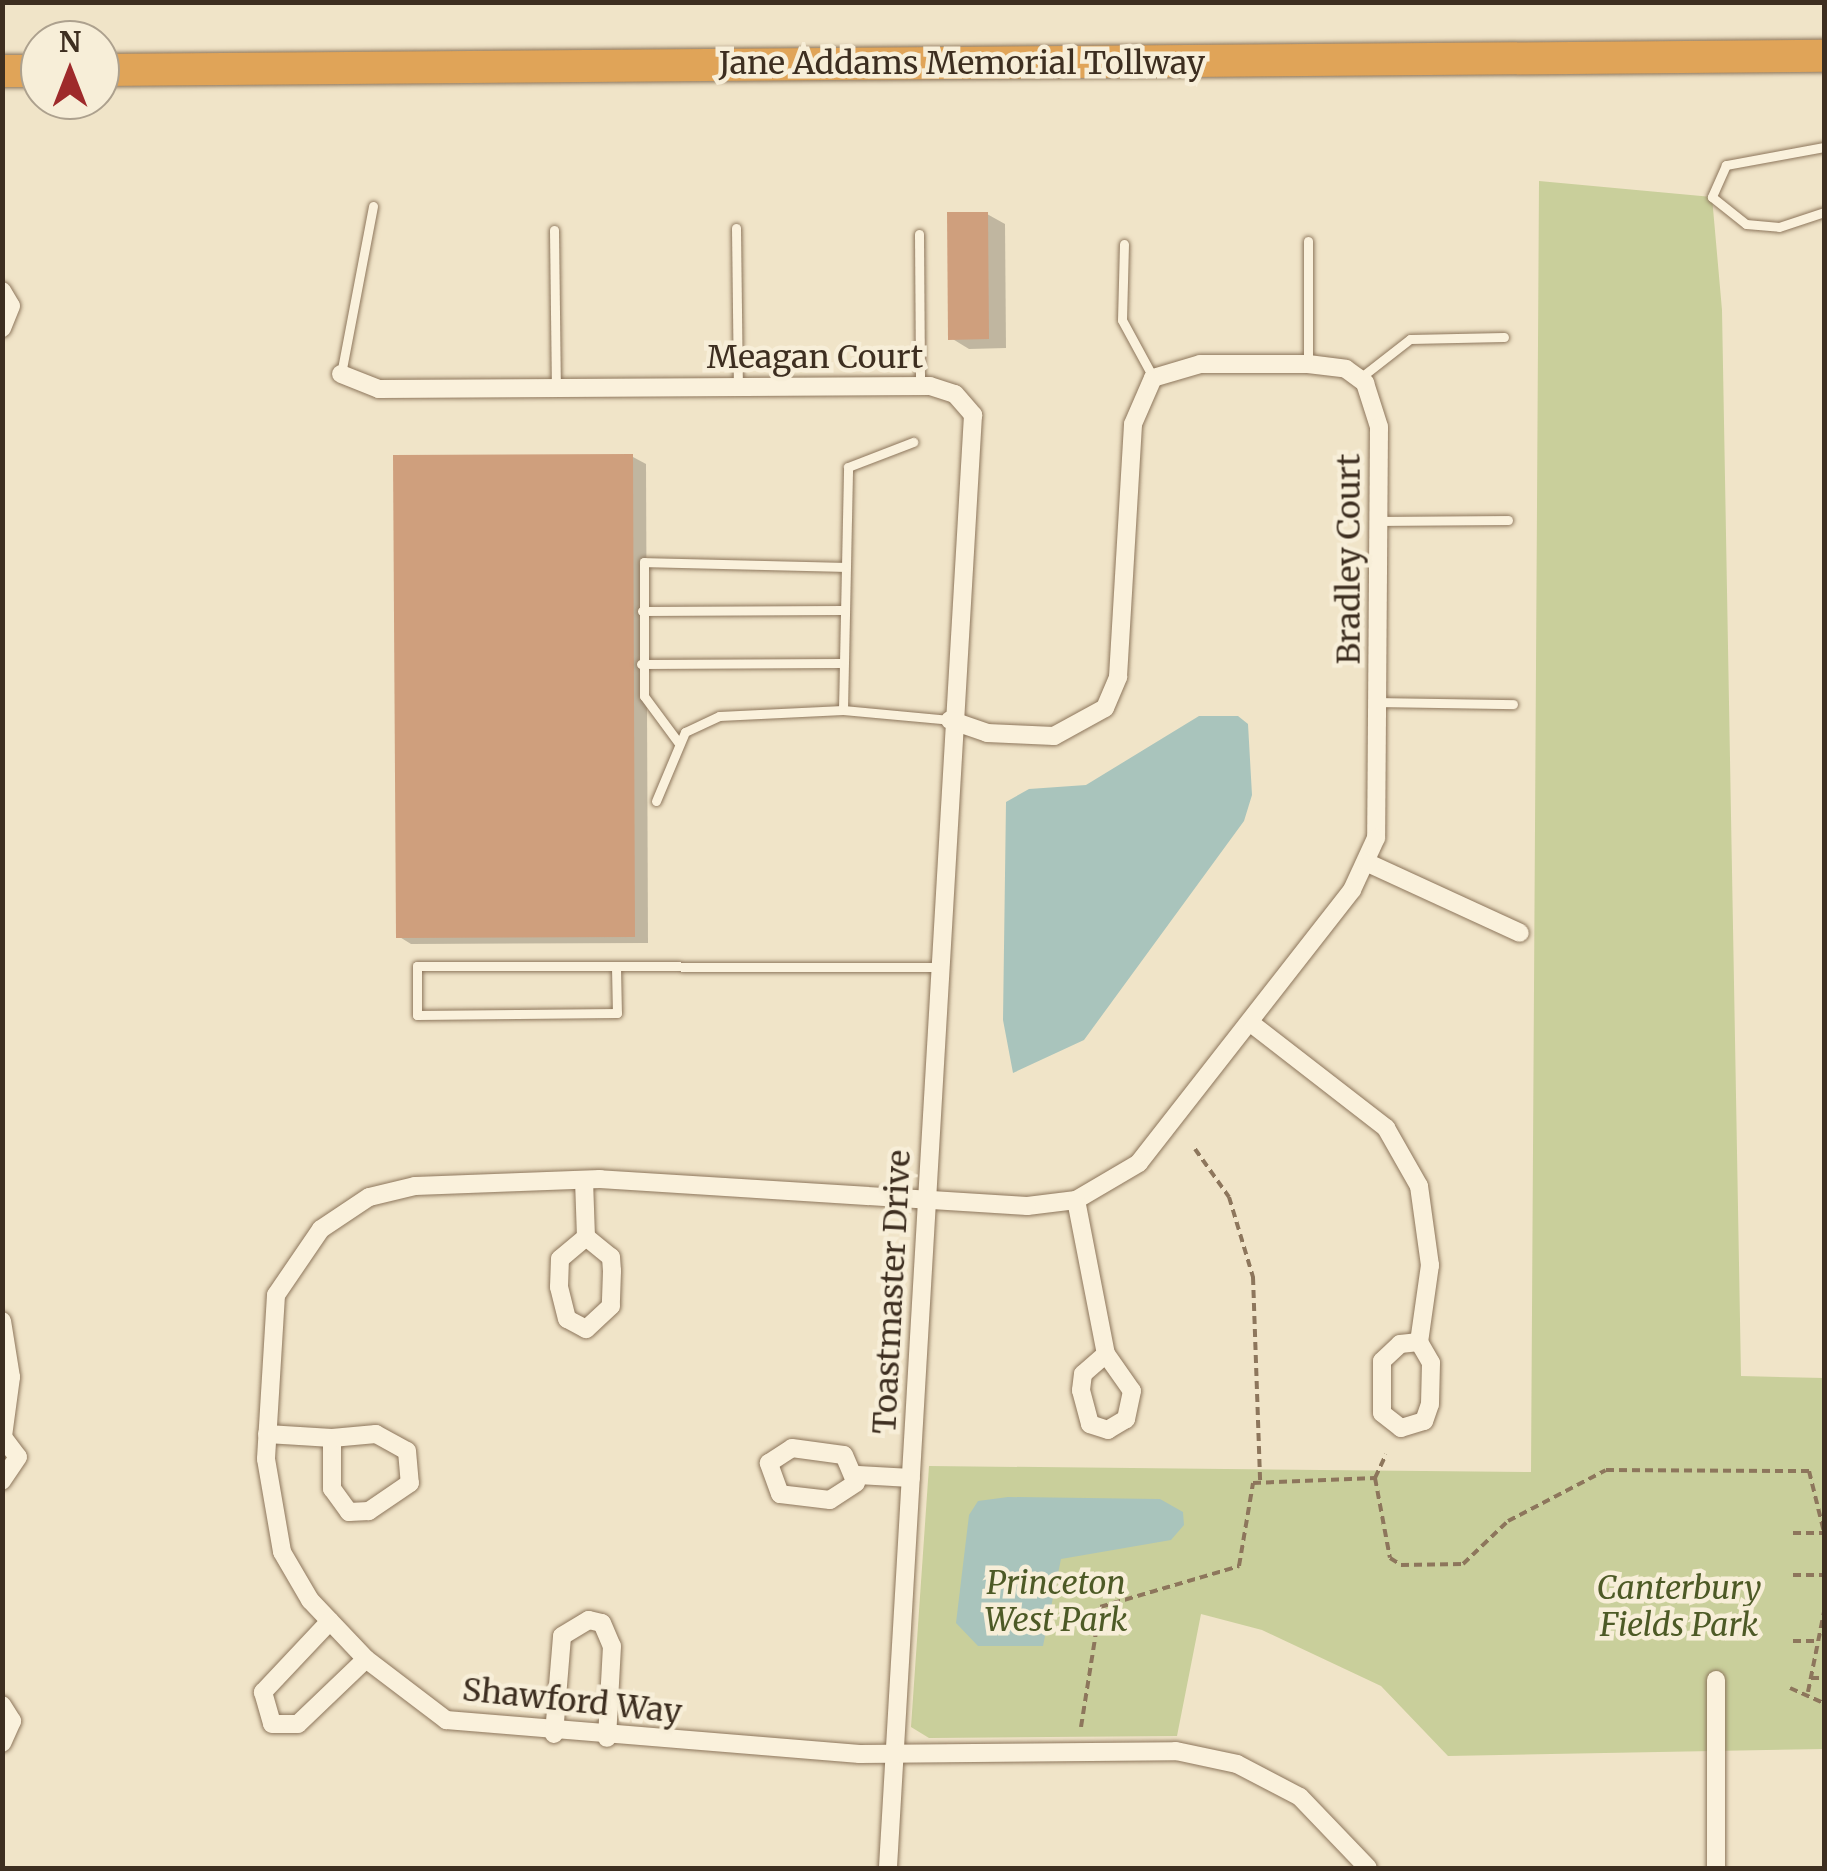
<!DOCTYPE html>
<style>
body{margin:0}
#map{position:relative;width:1827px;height:1871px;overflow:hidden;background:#f0e4c8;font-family:Merriweather,serif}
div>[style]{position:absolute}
.green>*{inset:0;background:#c9cf9b}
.water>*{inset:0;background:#a9c4bc}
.shadow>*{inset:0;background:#0003}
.building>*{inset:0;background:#cf9f7d}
.path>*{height:4px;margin-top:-2px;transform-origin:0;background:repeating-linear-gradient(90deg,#8d765c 0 8px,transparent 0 13px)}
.roads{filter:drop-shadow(0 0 2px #8d765c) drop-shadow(0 0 2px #8d765c)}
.lane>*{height:9px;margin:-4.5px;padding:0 4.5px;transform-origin:4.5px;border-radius:4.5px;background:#faf1dc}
.street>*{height:18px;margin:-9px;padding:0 9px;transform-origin:9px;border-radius:9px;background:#faf1dc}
.highway>*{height:32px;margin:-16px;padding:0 16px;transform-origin:16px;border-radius:16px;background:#e0a458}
span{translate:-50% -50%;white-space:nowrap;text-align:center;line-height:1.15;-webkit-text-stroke:9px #f7eed8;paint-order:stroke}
.street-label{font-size:32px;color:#3d2e20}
.park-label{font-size:32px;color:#4d5a26;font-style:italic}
.frame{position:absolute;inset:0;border:5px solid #3d2e20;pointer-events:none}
.north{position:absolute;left:20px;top:20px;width:100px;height:100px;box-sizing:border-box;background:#f7eed8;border:2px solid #ada18e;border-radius:50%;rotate:0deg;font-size:28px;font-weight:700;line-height:40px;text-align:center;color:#3d2e20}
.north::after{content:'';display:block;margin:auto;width:35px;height:45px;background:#9e2a2b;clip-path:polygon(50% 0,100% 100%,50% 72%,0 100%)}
</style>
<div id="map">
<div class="green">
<div style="clip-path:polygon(1539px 181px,1712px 197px,1722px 310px,1741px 1376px,1824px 1378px,1824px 1749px,1448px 1756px,1381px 1686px,1262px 1630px,1201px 1614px,1177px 1736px,929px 1738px,911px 1727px,929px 1466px,1531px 1472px)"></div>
</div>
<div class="water">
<div style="clip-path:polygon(1199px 716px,1238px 716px,1248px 724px,1252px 795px,1244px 821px,1084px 1040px,1013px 1073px,1003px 1020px,1006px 802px,1029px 789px,1086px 785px)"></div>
<div style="clip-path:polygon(1008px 1497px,1160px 1499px,1183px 1512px,1184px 1525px,1171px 1540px,1061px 1559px,1043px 1646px,978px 1646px,956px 1623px,969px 1515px,978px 1501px)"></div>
</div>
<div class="shadow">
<div style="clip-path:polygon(987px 214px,1005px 224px,1006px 348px,969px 349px,951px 338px)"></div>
<div style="clip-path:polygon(633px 457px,646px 464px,648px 943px,411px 944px,398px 936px)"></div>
</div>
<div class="building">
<div style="clip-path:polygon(947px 212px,988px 212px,989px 339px,948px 340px)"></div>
<div style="clip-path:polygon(633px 454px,635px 937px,396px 938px,393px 455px)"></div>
</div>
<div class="path">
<div style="left:1195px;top:1149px;width:59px;rotate:54.7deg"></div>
<div style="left:1229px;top:1197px;width:84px;rotate:73.3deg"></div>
<div style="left:1253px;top:1277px;width:205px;rotate:88deg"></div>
<div style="left:1375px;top:1478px;width:81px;rotate:79.4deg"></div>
<div style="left:1390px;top:1558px;width:13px;rotate:32deg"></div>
<div style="left:1401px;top:1565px;width:62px;rotate:-0.9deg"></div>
<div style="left:1463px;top:1564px;width:62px;rotate:-43.7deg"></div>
<div style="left:1508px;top:1521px;width:110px;rotate:-27.5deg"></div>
<div style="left:1606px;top:1470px;width:203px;rotate:0.3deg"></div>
<div style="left:1809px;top:1471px;width:63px;rotate:76.2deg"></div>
<div style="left:1375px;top:1478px;width:26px;rotate:-65deg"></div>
<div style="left:1793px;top:1533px;width:30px"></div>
<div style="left:1793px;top:1575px;width:31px"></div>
<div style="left:1793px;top:1641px;width:25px"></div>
<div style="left:1811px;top:1678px;width:13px"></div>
<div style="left:1790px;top:1688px;width:37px;rotate:24deg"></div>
<div style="left:1808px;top:1692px;width:82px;rotate:-78.7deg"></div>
<div style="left:1081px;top:1727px;width:121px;rotate:-81deg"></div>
<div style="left:1100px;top:1607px;width:145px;rotate:-16.4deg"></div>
<div style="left:1239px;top:1566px;width:84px;rotate:-80.4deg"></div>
<div style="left:1253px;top:1483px;width:122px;rotate:-2.3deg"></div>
</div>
<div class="roads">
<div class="lane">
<div style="left:1824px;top:147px;width:100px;rotate:169.6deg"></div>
<div style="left:1726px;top:165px;width:35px;rotate:114deg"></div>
<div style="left:1712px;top:197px;width:43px;rotate:38.5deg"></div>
<div style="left:1746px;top:224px;width:33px;rotate:5deg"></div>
<div style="left:1779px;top:227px;width:47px;rotate:-18.4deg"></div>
<div style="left:736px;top:228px;width:159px;rotate:89.3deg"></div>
<div style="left:554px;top:230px;width:158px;rotate:89.3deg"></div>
<div style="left:919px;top:234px;width:152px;rotate:89.6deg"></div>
<div style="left:1124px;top:244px;width:76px;rotate:91.5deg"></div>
<div style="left:1122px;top:320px;width:65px;rotate:61.5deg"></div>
<div style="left:1308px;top:363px;width:122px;rotate:-90deg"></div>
<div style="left:341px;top:374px;width:171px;rotate:-79.2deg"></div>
<div style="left:1360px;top:378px;width:63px;rotate:-38deg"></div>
<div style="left:1410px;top:339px;width:94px;rotate:-1.2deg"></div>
<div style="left:1378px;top:521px;width:130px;rotate:-0.4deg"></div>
<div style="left:642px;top:611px;width:201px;rotate:-0.3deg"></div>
<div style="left:641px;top:664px;width:201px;rotate:-0.3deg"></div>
<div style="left:1379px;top:702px;width:134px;rotate:0.9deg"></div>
<div style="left:843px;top:710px;width:243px;rotate:-88.8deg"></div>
<div style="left:848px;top:467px;width:70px;rotate:-21deg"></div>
<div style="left:678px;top:742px;width:57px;rotate:-126.5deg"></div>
<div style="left:644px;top:696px;width:134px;rotate:-90deg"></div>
<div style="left:644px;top:562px;width:199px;rotate:1.4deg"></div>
<div style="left:656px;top:801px;width:75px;rotate:-67.2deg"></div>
<div style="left:685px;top:732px;width:38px;rotate:-25deg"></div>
<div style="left:719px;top:716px;width:124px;rotate:-2.8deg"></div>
<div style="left:843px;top:710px;width:107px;rotate:5.3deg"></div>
<div style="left:616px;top:967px;width:46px;rotate:88.8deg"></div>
<div style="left:617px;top:1013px;width:200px;rotate:179.4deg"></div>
<div style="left:417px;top:1015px;width:49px;rotate:-90deg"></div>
<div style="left:417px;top:966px;width:523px;rotate:0.11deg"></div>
</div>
<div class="street">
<div style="left:2px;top:291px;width:17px;rotate:59deg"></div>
<div style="left:11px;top:306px;width:24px;rotate:112deg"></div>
<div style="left:341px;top:374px;width:41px;rotate:21.5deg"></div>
<div style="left:379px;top:389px;width:551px;rotate:-0.31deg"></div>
<div style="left:930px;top:386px;width:26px;rotate:18deg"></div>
<div style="left:955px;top:394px;width:28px;rotate:49deg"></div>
<div style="left:973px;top:415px;width:1455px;rotate:93.35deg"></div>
<div style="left:950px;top:720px;width:39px;rotate:19deg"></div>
<div style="left:987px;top:733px;width:67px;rotate:2.6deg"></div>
<div style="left:1054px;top:736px;width:58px;rotate:-28.8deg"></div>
<div style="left:1105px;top:708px;width:34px;rotate:-67deg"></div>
<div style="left:1118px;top:677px;width:253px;rotate:-86.6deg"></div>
<div style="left:1133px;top:424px;width:50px;rotate:-66.5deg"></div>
<div style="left:1153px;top:378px;width:49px;rotate:-16.6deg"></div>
<div style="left:1200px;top:364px;width:108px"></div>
<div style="left:1308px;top:364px;width:38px;rotate:7deg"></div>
<div style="left:1346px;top:369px;width:24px;rotate:36deg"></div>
<div style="left:1365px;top:383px;width:46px;rotate:72.3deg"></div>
<div style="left:1379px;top:427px;width:411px;rotate:90.4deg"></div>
<div style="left:1376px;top:838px;width:57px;rotate:114.8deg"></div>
<div style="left:1352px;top:890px;width:346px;rotate:128deg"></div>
<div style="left:1139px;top:1163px;width:73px;rotate:149.6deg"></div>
<div style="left:1076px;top:1200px;width:49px;rotate:173deg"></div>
<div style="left:1027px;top:1206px;width:428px;rotate:-176.4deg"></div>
<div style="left:600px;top:1179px;width:185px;rotate:177.8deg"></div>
<div style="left:415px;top:1186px;width:47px;rotate:166.6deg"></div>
<div style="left:369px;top:1197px;width:58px;rotate:146.3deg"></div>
<div style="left:321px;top:1229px;width:80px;rotate:124.3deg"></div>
<div style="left:276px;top:1295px;width:164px;rotate:93.5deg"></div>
<div style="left:266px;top:1459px;width:94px;rotate:80.2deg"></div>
<div style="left:282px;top:1552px;width:56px;rotate:59.7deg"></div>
<div style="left:310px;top:1600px;width:81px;rotate:46.5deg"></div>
<div style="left:366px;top:1659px;width:101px;rotate:37.3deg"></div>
<div style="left:446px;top:1720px;width:415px;rotate:4.7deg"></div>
<div style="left:860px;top:1754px;width:316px;rotate:-0.5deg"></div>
<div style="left:1176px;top:1751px;width:62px;rotate:12deg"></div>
<div style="left:1237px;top:1764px;width:71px;rotate:27.6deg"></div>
<div style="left:1300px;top:1797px;width:98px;rotate:46.2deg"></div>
<div style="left:1368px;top:863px;width:167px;rotate:24.7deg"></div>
<div style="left:1252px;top:1024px;width:170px;rotate:37.8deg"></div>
<div style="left:1386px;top:1128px;width:67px;rotate:60.4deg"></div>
<div style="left:1419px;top:1186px;width:80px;rotate:82.1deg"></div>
<div style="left:1430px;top:1265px;width:78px;rotate:98.1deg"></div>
<div style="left:1419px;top:1342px;width:24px;rotate:60deg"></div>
<div style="left:1431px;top:1363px;width:41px;rotate:91.4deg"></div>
<div style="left:1430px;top:1404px;width:18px;rotate:109deg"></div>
<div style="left:1424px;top:1421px;width:24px;rotate:163deg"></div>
<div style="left:1401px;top:1428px;width:24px;rotate:-142deg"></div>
<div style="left:1382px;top:1413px;width:52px;rotate:-90deg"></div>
<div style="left:1382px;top:1361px;width:25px;rotate:-43deg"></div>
<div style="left:1400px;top:1344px;width:19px;rotate:-6deg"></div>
<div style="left:584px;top:1180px;width:57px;rotate:88deg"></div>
<div style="left:1076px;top:1200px;width:157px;rotate:79deg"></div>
<div style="left:1106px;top:1354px;width:45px;rotate:54.9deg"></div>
<div style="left:1132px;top:1391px;width:29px;rotate:102deg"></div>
<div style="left:1126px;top:1419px;width:21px;rotate:149deg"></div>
<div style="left:1108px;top:1430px;width:19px;rotate:-162deg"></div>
<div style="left:1090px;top:1424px;width:35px;rotate:-105deg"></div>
<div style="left:1081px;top:1390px;width:16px;rotate:-83deg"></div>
<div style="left:1083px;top:1374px;width:30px;rotate:-41deg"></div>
<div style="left:586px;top:1237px;width:32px;rotate:39deg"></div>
<div style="left:611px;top:1257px;width:14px;rotate:86deg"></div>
<div style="left:612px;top:1271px;width:35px;rotate:92deg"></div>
<div style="left:611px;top:1306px;width:34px;rotate:137deg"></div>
<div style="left:586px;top:1329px;width:21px;rotate:-152deg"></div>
<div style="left:567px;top:1319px;width:33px;rotate:-104deg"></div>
<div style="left:559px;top:1287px;width:28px;rotate:-88deg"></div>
<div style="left:560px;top:1259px;width:34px;rotate:-40deg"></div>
<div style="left:2px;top:1321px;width:57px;rotate:80.9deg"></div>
<div style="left:11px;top:1377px;width:60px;rotate:97.7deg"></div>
<div style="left:267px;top:1434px;width:65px;rotate:3.5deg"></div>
<div style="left:376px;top:1434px;width:35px;rotate:29deg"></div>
<div style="left:407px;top:1451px;width:32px;rotate:85deg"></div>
<div style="left:410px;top:1483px;width:50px;rotate:145.7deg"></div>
<div style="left:369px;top:1511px;width:20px;rotate:177deg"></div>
<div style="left:349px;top:1512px;width:29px;rotate:-126deg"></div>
<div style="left:332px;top:1489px;width:51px;rotate:-90deg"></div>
<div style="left:332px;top:1438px;width:44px;rotate:-5.2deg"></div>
<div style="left:2px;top:1436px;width:26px;rotate:53deg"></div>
<div style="left:18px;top:1457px;width:29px;rotate:124deg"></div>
<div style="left:792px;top:1448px;width:52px;rotate:7.7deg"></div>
<div style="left:844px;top:1455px;width:30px;rotate:67deg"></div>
<div style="left:856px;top:1483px;width:31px;rotate:147deg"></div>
<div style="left:830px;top:1500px;width:50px;rotate:-173.2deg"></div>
<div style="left:780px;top:1494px;width:33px;rotate:-110deg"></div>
<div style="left:769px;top:1463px;width:27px;rotate:-33deg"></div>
<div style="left:858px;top:1475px;width:53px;rotate:3.2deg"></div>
<div style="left:330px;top:1621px;width:98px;rotate:133.3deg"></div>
<div style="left:263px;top:1692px;width:33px;rotate:74deg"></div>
<div style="left:272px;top:1724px;width:26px"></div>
<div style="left:298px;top:1724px;width:94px;rotate:-43.7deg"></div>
<div style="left:1716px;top:1680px;width:188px;rotate:90deg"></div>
<div style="left:2px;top:1705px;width:19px;rotate:58deg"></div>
<div style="left:12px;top:1721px;width:24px;rotate:114deg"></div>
<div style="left:554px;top:1734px;width:98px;rotate:-85.3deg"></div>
<div style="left:562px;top:1636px;width:31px;rotate:-31deg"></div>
<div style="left:589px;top:1620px;width:13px;rotate:13deg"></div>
<div style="left:602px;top:1623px;width:25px;rotate:67deg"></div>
<div style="left:612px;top:1646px;width:92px;rotate:93.1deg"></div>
</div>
<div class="highway">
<div style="left:100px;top:70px;width:1724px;rotate:-0.47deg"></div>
<div style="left:2px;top:71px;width:38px"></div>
</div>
</div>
<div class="street-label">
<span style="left:962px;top:63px">Jane Addams Memorial Tollway</span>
<span style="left:815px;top:357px">Meagan Court</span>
<span style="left:1349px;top:559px;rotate:-90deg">Bradley Court</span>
<span style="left:892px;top:1292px;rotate:-87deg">Toastmaster Drive</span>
<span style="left:572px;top:1701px;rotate:6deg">Shawford Way</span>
</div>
<div class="park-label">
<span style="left:1056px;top:1602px">Princeton<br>West Park</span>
<span style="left:1679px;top:1607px">Canterbury<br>Fields Park</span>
</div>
<div class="frame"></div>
<div class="north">N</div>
</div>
